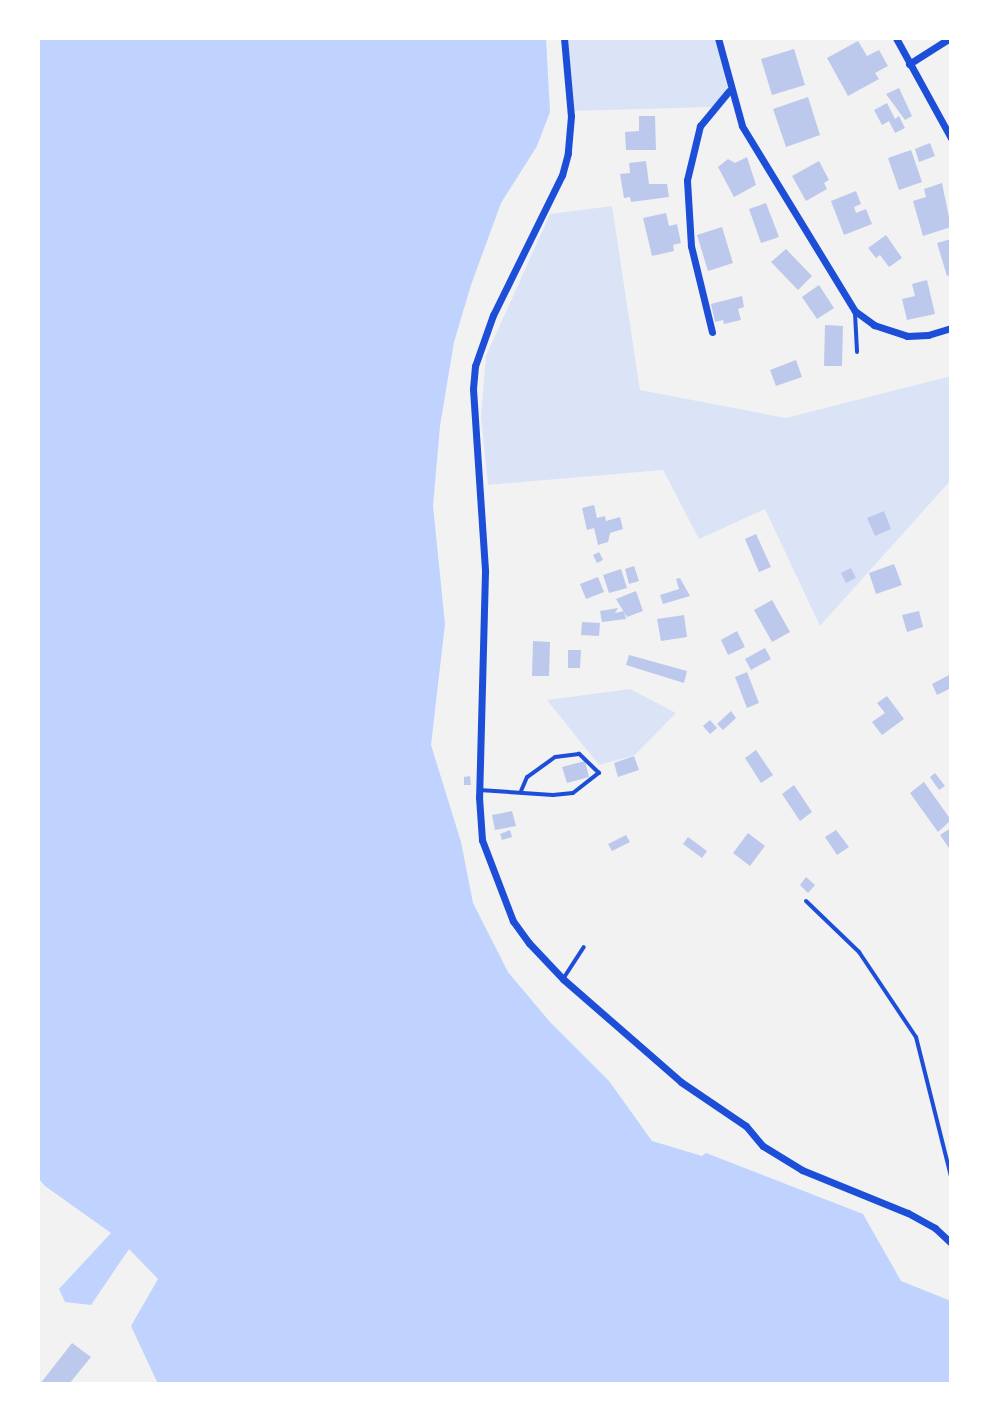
<!DOCTYPE html>
<style>
body{margin:0}
#map{position:relative;width:989px;height:1422px;overflow:hidden;background:#f2f2f2;font-family:Arial,sans-serif}
div>[style]{position:absolute}
.green>*{inset:0;background:#dbe4f7}
.water>*{inset:0;background:#bfd3fe}
.building>*{inset:0;background:#bdc9ec}
.service>*{height:4px;margin:-2px;padding:0 2px;transform-origin:2px;border-radius:2px;background:#1d4ed8}
.minor>*{height:7px;margin:-3.5px;padding:0 3.5px;transform-origin:3.5px;border-radius:3.5px;background:#1d4ed8}
span{translate:-50% -50%;white-space:nowrap;text-align:center;line-height:1.15;-webkit-text-stroke:7px #fff;paint-order:stroke}
.frame{position:absolute;inset:0;border:40px solid #fff;pointer-events:none}
</style>
<div id="map">
<div class="green">
<div style="clip-path:polygon(568px 38px,717px 38px,728px 91px,712px 107px,571px 111px)"></div>
<div style="clip-path:polygon(612px 206px,640px 390px,786px 418px,951px 376px,951px 480px,820px 626px,765px 509px,699px 539px,663px 470px,488px 485px,481px 417px,486px 356px,550px 214px)"></div>
<div style="clip-path:polygon(630px 689px,676px 713px,635px 755px,599px 765px,547px 700px)"></div>
</div>
<div class="water">
<div style="clip-path:polygon(38px 38px,546px 38px,550px 112px,537px 146px,501px 203px,471px 285px,454px 342px,440px 426px,433px 506px,445px 624px,431px 745px,461px 842px,473px 903px,508px 972px,550px 1022px,609px 1081px,652px 1141px,702px 1156px,706px 1153px,863px 1214px,901px 1281px,951px 1301px,951px 1384px,158px 1384px,131px 1326px,158px 1279px,129px 1249px,91px 1305px,65px 1302px,59px 1289px,111px 1233px,45px 1186px,38px 1178px)"></div>
</div>
<div class="building">
<div style="clip-path:polygon(858px 41px,867px 56px,879px 50px,888px 66px,875px 73px,879px 79px,848px 96px,827px 58px)"></div>
<div style="clip-path:polygon(794px 49px,805px 85px,772px 95px,761px 59px)"></div>
<div style="clip-path:polygon(899px 88px,912px 116px,905px 120px,886px 94px)"></div>
<div style="clip-path:polygon(808px 97px,820px 135px,786px 147px,773px 109px)"></div>
<div style="clip-path:polygon(887px 103px,895px 119px,899px 116px,905px 128px,895px 133px,889px 121px,882px 125px,874px 110px)"></div>
<div style="clip-path:polygon(639px 116px,655px 116px,656px 150px,626px 150px,625px 132px,639px 131px)"></div>
<div style="clip-path:polygon(930px 143px,935px 156px,919px 162px,915px 149px)"></div>
<div style="clip-path:polygon(911px 150px,922px 182px,899px 190px,888px 158px)"></div>
<div style="clip-path:polygon(747px 157px,756px 185px,734px 197px,718px 167px,728px 159px,735px 163px)"></div>
<div style="clip-path:polygon(646px 161px,649px 184px,667px 184px,669px 197px,631px 202px,630px 197px,624px 198px,620px 174px,630px 173px,629px 163px)"></div>
<div style="clip-path:polygon(819px 161px,829px 180px,824px 183px,827px 189px,806px 201px,792px 176px)"></div>
<div style="clip-path:polygon(942px 183px,951px 227px,923px 236px,913px 201px,926px 197px,924px 189px)"></div>
<div style="clip-path:polygon(856px 191px,861px 204px,854px 207px,856px 213px,866px 209px,872px 224px,844px 235px,831px 201px)"></div>
<div style="clip-path:polygon(766px 203px,779px 237px,761px 243px,749px 209px)"></div>
<div style="clip-path:polygon(666px 213px,669px 226px,677px 224px,681px 243px,673px 245px,674px 251px,652px 256px,643px 218px)"></div>
<div style="clip-path:polygon(722px 227px,733px 263px,708px 271px,697px 235px)"></div>
<div style="clip-path:polygon(886px 235px,902px 258px,889px 267px,880px 255px,876px 258px,868px 248px)"></div>
<div style="clip-path:polygon(951px 239px,951px 275px,947px 276px,937px 243px)"></div>
<div style="clip-path:polygon(786px 249px,812px 276px,798px 290px,771px 262px)"></div>
<div style="clip-path:polygon(927px 280px,935px 314px,907px 320px,902px 299px,915px 296px,912px 284px)"></div>
<div style="clip-path:polygon(819px 285px,834px 308px,817px 319px,802px 297px)"></div>
<div style="clip-path:polygon(742px 296px,744px 307px,738px 309px,741px 320px,724px 324px,723px 320px,715px 322px,711px 304px)"></div>
<div style="clip-path:polygon(825px 325px,843px 326px,842px 366px,824px 366px)"></div>
<div style="clip-path:polygon(796px 360px,802px 377px,776px 386px,770px 370px)"></div>
<div style="clip-path:polygon(594px 505px,597px 518px,605px 516px,606px 521px,620px 517px,623px 529px,610px 533px,608px 542px,598px 545px,594px 528px,587px 530px,582px 508px)"></div>
<div style="clip-path:polygon(884px 511px,891px 529px,875px 536px,867px 518px)"></div>
<div style="clip-path:polygon(756px 534px,771px 567px,759px 572px,745px 539px)"></div>
<div style="clip-path:polygon(599px 552px,603px 560px,597px 563px,593px 555px)"></div>
<div style="clip-path:polygon(894px 564px,902px 585px,876px 594px,869px 573px)"></div>
<div style="clip-path:polygon(634px 566px,639px 581px,629px 584px,625px 569px)"></div>
<div style="clip-path:polygon(851px 568px,856px 578px,846px 583px,841px 573px)"></div>
<div style="clip-path:polygon(621px 569px,627px 588px,609px 593px,603px 575px)"></div>
<div style="clip-path:polygon(598px 577px,604px 592px,586px 599px,580px 584px)"></div>
<div style="clip-path:polygon(680px 578px,690px 596px,663px 604px,660px 595px,679px 589px,676px 579px)"></div>
<div style="clip-path:polygon(636px 591px,643px 611px,627px 617px,616px 599px)"></div>
<div style="clip-path:polygon(772px 600px,790px 632px,772px 642px,754px 610px)"></div>
<div style="clip-path:polygon(618px 608px,615px 613px,624px 611px,626px 619px,602px 622px,600px 611px)"></div>
<div style="clip-path:polygon(919px 611px,923px 627px,907px 632px,902px 615px)"></div>
<div style="clip-path:polygon(684px 615px,687px 637px,661px 641px,657px 619px)"></div>
<div style="clip-path:polygon(582px 622px,600px 623px,599px 636px,581px 635px)"></div>
<div style="clip-path:polygon(737px 631px,745px 647px,728px 655px,721px 640px)"></div>
<div style="clip-path:polygon(533px 641px,550px 642px,549px 676px,532px 676px)"></div>
<div style="clip-path:polygon(765px 648px,771px 659px,751px 670px,745px 659px)"></div>
<div style="clip-path:polygon(568px 650px,581px 650px,580px 668px,568px 668px)"></div>
<div style="clip-path:polygon(629px 655px,687px 671px,684px 683px,626px 665px)"></div>
<div style="clip-path:polygon(747px 672px,759px 703px,747px 708px,735px 677px)"></div>
<div style="clip-path:polygon(951px 674px,951px 688px,937px 695px,932px 684px)"></div>
<div style="clip-path:polygon(887px 696px,904px 719px,882px 735px,872px 722px,885px 713px,877px 703px)"></div>
<div style="clip-path:polygon(731px 711px,736px 718px,723px 730px,717px 724px)"></div>
<div style="clip-path:polygon(710px 720px,717px 728px,710px 734px,703px 726px)"></div>
<div style="clip-path:polygon(756px 750px,773px 775px,761px 783px,745px 758px)"></div>
<div style="clip-path:polygon(634px 756px,639px 770px,618px 777px,614px 763px)"></div>
<div style="clip-path:polygon(585px 761px,589px 777px,567px 783px,562px 767px)"></div>
<div style="clip-path:polygon(935px 773px,945px 786px,939px 790px,930px 777px)"></div>
<div style="clip-path:polygon(470px 776px,471px 785px,464px 785px,464px 777px)"></div>
<div style="clip-path:polygon(924px 782px,951px 820px,938px 832px,910px 793px)"></div>
<div style="clip-path:polygon(794px 785px,812px 812px,800px 821px,782px 794px)"></div>
<div style="clip-path:polygon(512px 811px,516px 826px,495px 830px,492px 815px)"></div>
<div style="clip-path:polygon(951px 828px,951px 851px,940px 835px)"></div>
<div style="clip-path:polygon(510px 830px,512px 837px,502px 840px,500px 834px)"></div>
<div style="clip-path:polygon(836px 830px,849px 847px,837px 855px,825px 837px)"></div>
<div style="clip-path:polygon(748px 833px,765px 846px,750px 866px,733px 853px)"></div>
<div style="clip-path:polygon(626px 835px,630px 842px,612px 851px,608px 844px)"></div>
<div style="clip-path:polygon(688px 837px,707px 851px,702px 858px,683px 844px)"></div>
<div style="clip-path:polygon(806px 877px,815px 885px,808px 893px,800px 885px)"></div>
<div style="clip-path:polygon(72px 1343px,91px 1357px,69px 1384px,40px 1384px)"></div>
</div>
<div class="service">
<div style="left:855px;top:313px;width:39px;rotate:87deg"></div>
<div style="left:479px;top:790px;width:74px;rotate:3.9deg"></div>
<div style="left:553px;top:795px;width:20px;rotate:-6deg"></div>
<div style="left:573px;top:793px;width:33px;rotate:-38deg"></div>
<div style="left:599px;top:773px;width:28px;rotate:-136deg"></div>
<div style="left:579px;top:754px;width:24px;rotate:173deg"></div>
<div style="left:555px;top:757px;width:34px;rotate:144deg"></div>
<div style="left:527px;top:777px;width:15px;rotate:113deg"></div>
<div style="left:806px;top:901px;width:74px;rotate:43.9deg"></div>
<div style="left:859px;top:952px;width:102px;rotate:56.2deg"></div>
<div style="left:916px;top:1037px;width:143px;rotate:75.9deg"></div>
<div style="left:563px;top:979px;width:38px;rotate:-57deg"></div>
</div>
<div class="minor">
<div style="left:564px;top:38px;width:78px;rotate:84.9deg"></div>
<div style="left:571px;top:116px;width:37px;rotate:95deg"></div>
<div style="left:568px;top:153px;width:23px;rotate:105deg"></div>
<div style="left:562px;top:175px;width:156px;rotate:116.2deg"></div>
<div style="left:493px;top:315px;width:54px;rotate:109.4deg"></div>
<div style="left:475px;top:366px;width:23px;rotate:95deg"></div>
<div style="left:473px;top:389px;width:183px;rotate:86.2deg"></div>
<div style="left:485px;top:572px;width:225px;rotate:91.5deg"></div>
<div style="left:479px;top:797px;width:43px;rotate:86deg"></div>
<div style="left:482px;top:840px;width:87px;rotate:69.1deg"></div>
<div style="left:513px;top:921px;width:27px;rotate:54deg"></div>
<div style="left:529px;top:943px;width:50px;rotate:46.6deg"></div>
<div style="left:563px;top:979px;width:157px;rotate:41.1deg"></div>
<div style="left:681px;top:1082px;width:78px;rotate:34.1deg"></div>
<div style="left:746px;top:1126px;width:26px;rotate:50deg"></div>
<div style="left:763px;top:1146px;width:46px;rotate:31.6deg"></div>
<div style="left:802px;top:1170px;width:114px;rotate:22.1deg"></div>
<div style="left:908px;top:1213px;width:31px;rotate:29deg"></div>
<div style="left:935px;top:1228px;width:22px;rotate:43deg"></div>
<div style="left:718px;top:38px;width:91px;rotate:74.7deg"></div>
<div style="left:742px;top:126px;width:217px;rotate:58.6deg"></div>
<div style="left:855px;top:311px;width:24px;rotate:36deg"></div>
<div style="left:874px;top:325px;width:35px;rotate:18deg"></div>
<div style="left:907px;top:336px;width:21px;rotate:-3deg"></div>
<div style="left:928px;top:335px;width:24px;rotate:-17deg"></div>
<div style="left:896px;top:38px;width:114px;rotate:61.2deg"></div>
<div style="left:909px;top:64px;width:49px;rotate:-32.4deg"></div>
<div style="left:712px;top:332px;width:89px;rotate:-103.7deg"></div>
<div style="left:691px;top:246px;width:66px;rotate:-93.5deg"></div>
<div style="left:687px;top:180px;width:56px;rotate:-76.5deg"></div>
<div style="left:700px;top:126px;width:45px;rotate:-50.4deg"></div>
</div>
<div class="frame"></div>
</div>
